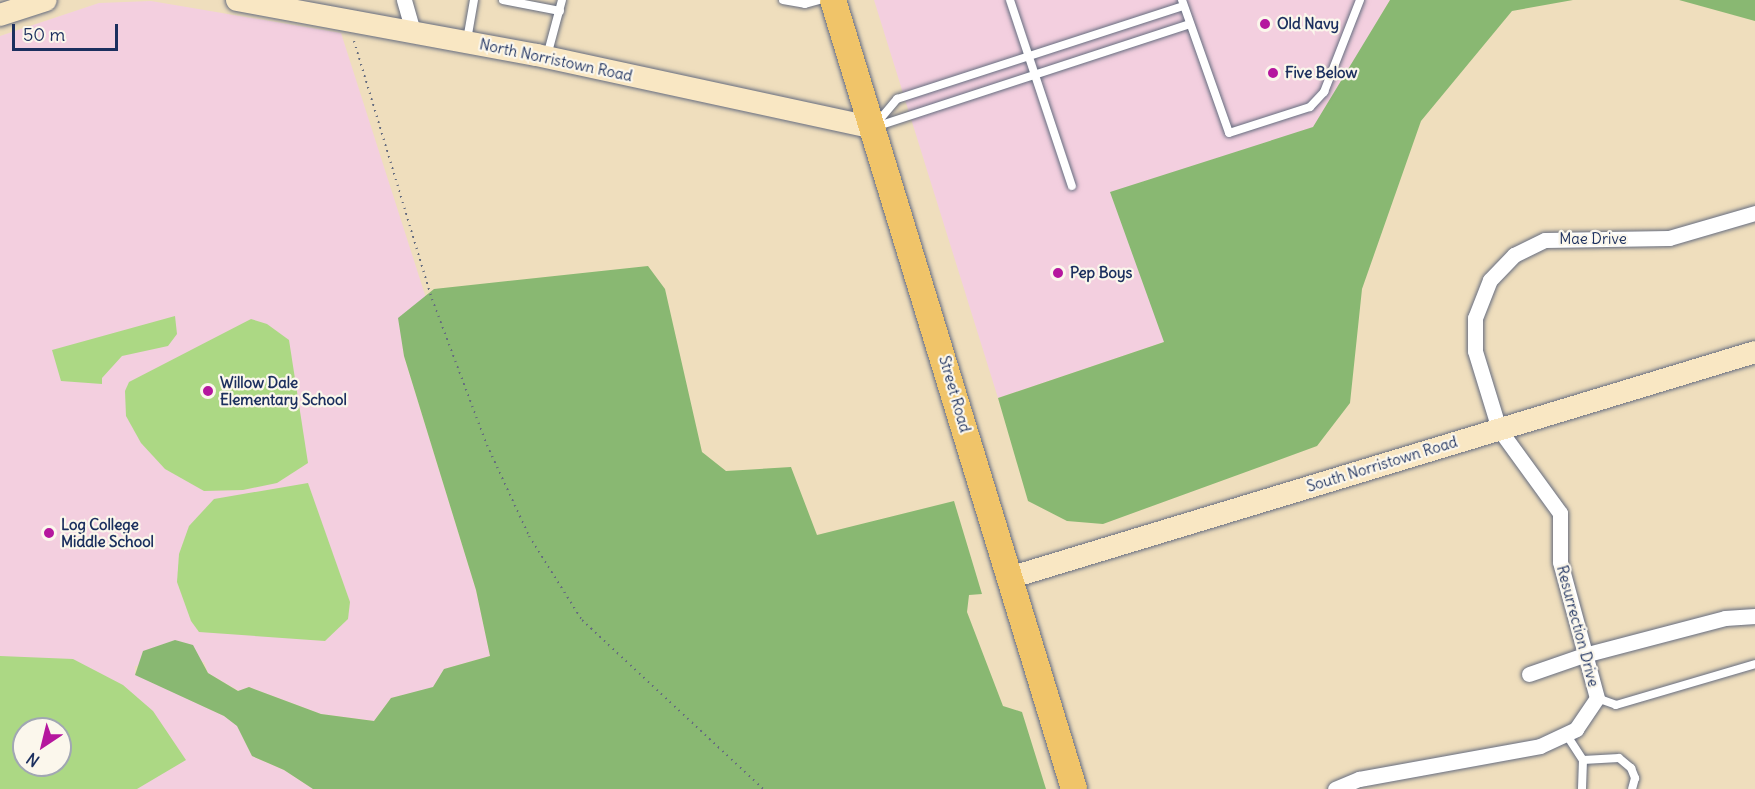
<!DOCTYPE html>
<style>
body{margin:0}
#map{position:relative;width:1755px;height:789px;overflow:hidden;background:#efdebd;font-family:Delius,sans-serif}
div>[style]{position:absolute}
.built>*{inset:0;background:#f3cfdf}
.green>*{inset:0;background:#acd884}
.forest>*{inset:0;background:#89b872}
.path>*{height:2px;margin-top:-1px;transform-origin:0;background:repeating-linear-gradient(90deg,#656c7f 0 1.5px,transparent 0 6px)}
.roads{filter:drop-shadow(0 0 2px #656c7f) drop-shadow(0 0 2px #656c7f)}
.lane>*{height:8px;margin:-4px;padding:0 4px;transform-origin:4px;border-radius:4px;background:#fff}
.street>*{height:15px;margin:-7.5px;padding:0 7.5px;transform-origin:7.5px;border-radius:7.5px;background:#fff}
.secondary>*{height:22px;margin:-11px;padding:0 11px;transform-origin:11px;border-radius:11px;background:#f9e7c3}
.primary>*{height:26px;margin:-13px;padding:0 13px;transform-origin:13px;border-radius:13px;background:#f0c469}
.dots>*{width:16px;height:16px;translate:-50% -50%;box-sizing:border-box;border:3px solid #fbf7ec;border-radius:50%}
span{translate:-50% -50%;white-space:nowrap;text-align:center;line-height:1.15;-webkit-text-stroke:4.5px #fbf7ec;paint-order:stroke}
.poi-label{font-size:15px;color:#1b2f5e;font-weight:700}
.left{translate:0 -50%;text-align:left}
.street-label{font-size:15px;color:#1b2f5e}
.north{position:absolute;left:12px;top:717px;width:60px;height:60px;box-sizing:border-box;background:#fbf7ec;border:2px solid #a1a7b3;border-radius:50%;rotate:215deg;font-size:16px;font-weight:700;line-height:24px;text-align:center;color:#1b2f5e}
.north::after{content:'';display:block;margin:auto;width:21px;height:27px;background:#b5179e;clip-path:polygon(50% 0,100% 100%,50% 72%,0 100%)}
.scale{position:absolute;left:12px;top:24px;width:106px;height:27px;box-sizing:border-box;border:3px solid #1b2f5e;border-top:0;padding-left:8px;font-size:18px;line-height:21px;white-space:nowrap;color:#1b2f5e;-webkit-text-stroke:4px #fbf7ec;paint-order:stroke}
</style>
<div id="map">
<div class="built">
<div style="clip-path:polygon(874px 0,1390px 0,1314px 130px,1164px 342px,998px 398px)"></div>
<div style="clip-path:polygon(evenodd,151px 1px,341px 33px,426px 298px,399px 318px,404px 356px,476px 590px,490px 656px,444px 669px,433px 688px,391px 698px,374px 721px,321px 714px,249px 687px,239px 691px,208px 673px,204px 662px,135px 666px,135px 674px,224px 716px,237px 725px,252px 756px,284px 770px,313px 789px,0 789px,0 36px,99px 3px,151px 1px,24px 729px,60px 729px,60px 765px,24px 765px,24px 729px)"></div>
</div>
<div class="green">
<div style="clip-path:polygon(175px 316px,177px 334px,168px 346px,122px 356px,102px 378px,102px 384px,61px 381px,52px 350px)"></div>
<div style="clip-path:polygon(251px 319px,267px 324px,289px 340px,308px 463px,277px 483px,243px 490px,204px 491px,165px 469px,141px 443px,126px 416px,125px 391px,129px 382px)"></div>
<div style="clip-path:polygon(308px 483px,350px 602px,348px 619px,325px 641px,199px 632px,191px 621px,177px 582px,179px 554px,189px 526px,214px 499px)"></div>
<div style="clip-path:polygon(evenodd,0 656px,73px 659px,123px 685px,153px 711px,186px 760px,137px 789px,0 789px,0 656px,24px 729px,60px 729px,60px 765px,24px 765px,24px 729px)"></div>
</div>
<div class="forest">
<div style="clip-path:polygon(1390px 0,1573px 0,1512px 11px,1421px 121px,1362px 289px,1350px 403px,1317px 446px,1103px 524px,1067px 521px,1028px 501px,998px 398px,1164px 342px,1110px 192px,1313px 127px)"></div>
<div style="clip-path:polygon(1679px 0,1755px 0,1755px 21px)"></div>
<div style="clip-path:polygon(648px 266px,665px 289px,702px 452px,726px 471px,791px 467px,817px 535px,954px 501px,982px 594px,969px 595px,967px 612px,1003px 706px,1022px 712px,1046px 789px,313px 789px,284px 770px,252px 756px,237px 726px,224px 716px,135px 675px,143px 651px,175px 640px,193px 645px,208px 673px,238px 691px,249px 687px,321px 714px,374px 721px,391px 698px,433px 687px,444px 669px,490px 656px,476px 590px,404px 356px,398px 318px,434px 289px)"></div>
</div>
<div class="path">
<div style="left:354px;top:41px;width:270px;rotate:73.2deg"></div>
<div style="left:432px;top:299px;width:156px;rotate:69.4deg"></div>
<div style="left:487px;top:445px;width:100px;rotate:65.2deg"></div>
<div style="left:529px;top:536px;width:99px;rotate:57.8deg"></div>
<div style="left:582px;top:620px;width:248px;rotate:43deg"></div>
</div>
<div class="roads">
<div class="lane">
<div style="left:503px;top:0;width:58px;rotate:10.9deg"></div>
<div style="left:783px;top:0;width:22px;rotate:10deg"></div>
<div style="left:805px;top:4px;width:15px;rotate:-16deg"></div>
<div style="left:1010px;top:0;width:196px;rotate:71.6deg"></div>
<div style="left:1182px;top:0;width:141px;rotate:70.5deg"></div>
<div style="left:1229px;top:133px;width:85px;rotate:-17.8deg"></div>
<div style="left:1310px;top:107px;width:21px;rotate:-47deg"></div>
<div style="left:1324px;top:92px;width:99px;rotate:-68.6deg"></div>
<div style="left:467px;top:40px;width:41px;rotate:-80.1deg"></div>
<div style="left:547px;top:56px;width:58px;rotate:-75deg"></div>
<div style="left:876px;top:124px;width:33px;rotate:-50deg"></div>
<div style="left:897px;top:99px;width:301px;rotate:-18deg"></div>
<div style="left:875px;top:127px;width:331px;rotate:-18.1deg"></div>
<div style="left:1597px;top:698px;width:20px;rotate:20deg"></div>
<div style="left:1616px;top:705px;width:145px;rotate:-16.4deg"></div>
<div style="left:1566px;top:734px;width:31px;rotate:57deg"></div>
<div style="left:1583px;top:760px;width:29px;rotate:92deg"></div>
<div style="left:1583px;top:760px;width:36px;rotate:-3deg"></div>
<div style="left:1619px;top:758px;width:16px;rotate:40deg"></div>
<div style="left:1631px;top:768px;width:11px;rotate:68deg"></div>
<div style="left:1635px;top:778px;width:11px;rotate:105deg"></div>
</div>
<div class="street">
<div style="left:404px;top:0;width:32px;rotate:74deg"></div>
<div style="left:1529px;top:674px;width:58px;rotate:-19.1deg"></div>
<div style="left:1584px;top:655px;width:146px;rotate:-14.7deg"></div>
<div style="left:1725px;top:618px;width:30px;rotate:-4deg"></div>
<div style="left:1335px;top:789px;width:26px;rotate:-23deg"></div>
<div style="left:1359px;top:779px;width:184px;rotate:-10.3deg"></div>
<div style="left:1540px;top:746px;width:40px;rotate:-25deg"></div>
<div style="left:1576px;top:729px;width:37px;rotate:-56deg"></div>
<div style="left:1597px;top:698px;width:141px;rotate:-105.2deg"></div>
<div style="left:1560px;top:562px;width:49px;rotate:-90deg"></div>
<div style="left:1560px;top:513px;width:104px;rotate:-126deg"></div>
<div style="left:1499px;top:429px;width:82px;rotate:-107.1deg"></div>
<div style="left:1475px;top:351px;width:33px;rotate:-90deg"></div>
<div style="left:1475px;top:318px;width:41px;rotate:-68.5deg"></div>
<div style="left:1490px;top:280px;width:35px;rotate:-46deg"></div>
<div style="left:1514px;top:255px;width:34px;rotate:-26deg"></div>
<div style="left:1545px;top:240px;width:124px;rotate:-0.9deg"></div>
<div style="left:1669px;top:238px;width:90px;rotate:-16.2deg"></div>
</div>
<div class="secondary">
<div style="left:237px;top:0;width:305px;rotate:10.4deg"></div>
<div style="left:537px;top:55px;width:345px;rotate:12.2deg"></div>
<div style="left:0;top:15px;width:48px;rotate:-18.1deg"></div>
<div style="left:1009px;top:578px;width:779px;rotate:-16.85deg"></div>
</div>
<div class="primary">
<div style="left:833px;top:0;width:825px;rotate:73.01deg"></div>
</div>
</div>
<div class="dots">
<div style="left:1265px;top:24px;background:#b5179e"></div>
<div style="left:1273px;top:73px;background:#b5179e"></div>
<div style="left:1058px;top:273px;background:#b5179e"></div>
<div style="left:208px;top:391px;background:#b5179e"></div>
<div style="left:49px;top:533px;background:#b5179e"></div>
</div>
<div class="poi-label">
<span class="left" style="left:1277px;top:24px">Old Navy</span>
<span class="left" style="left:1285px;top:73px">Five Below</span>
<span class="left" style="left:1070px;top:273px">Pep Boys</span>
<span class="left" style="left:220px;top:391px">Willow Dale<br>Elementary School</span>
<span class="left" style="left:61px;top:533px">Log College<br>Middle School</span>
</div>
<div class="street-label">
<span style="left:556px;top:60px;rotate:12deg">North Norristown Road</span>
<span style="left:1593px;top:239px">Mae Drive</span>
<span style="left:955px;top:394px;rotate:74deg">Street Road</span>
<span style="left:1382px;top:464px;rotate:-17deg">South Norristown Road</span>
<span style="left:1578px;top:626px;rotate:75deg">Resurrection Drive</span>
</div>
<div class="north">N</div>
<div class="scale">50 m</div>
</div>
